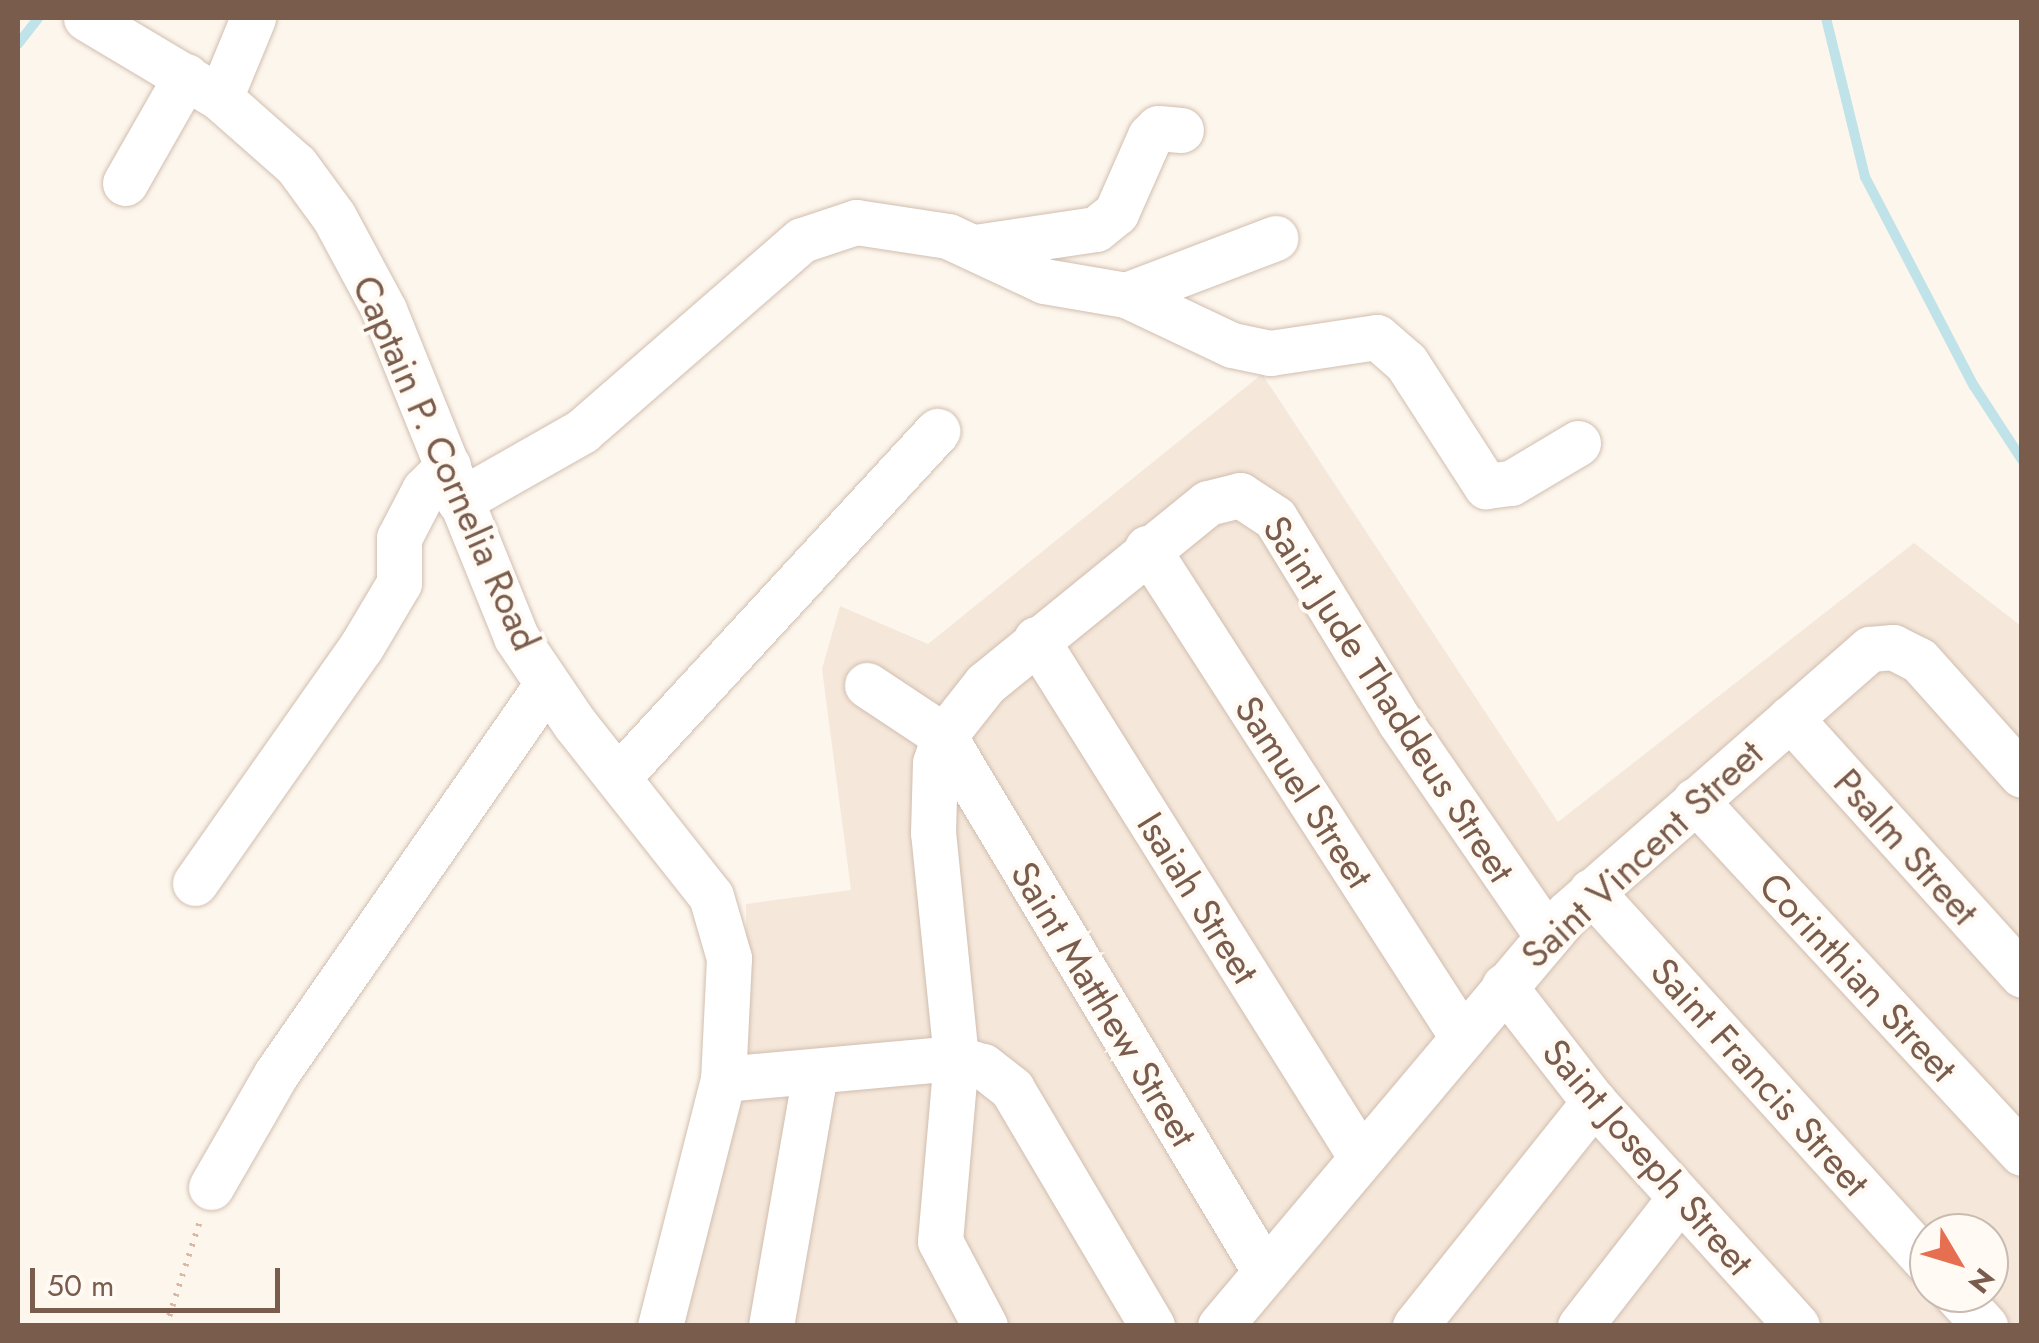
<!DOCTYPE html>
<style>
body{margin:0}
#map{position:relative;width:2039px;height:1343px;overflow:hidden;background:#fdf6ec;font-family:Jost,sans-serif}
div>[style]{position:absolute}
.residential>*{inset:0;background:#f5e8da}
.stream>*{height:10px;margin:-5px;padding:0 5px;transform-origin:5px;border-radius:5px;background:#bfe3e8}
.path>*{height:6px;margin-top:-3px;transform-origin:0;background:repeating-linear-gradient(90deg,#d9b8a5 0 2.5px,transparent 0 10.5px)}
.roads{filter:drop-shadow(0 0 2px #d1beb0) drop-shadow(0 0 2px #d1beb0)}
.minor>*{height:45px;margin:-22.5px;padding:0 22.5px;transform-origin:22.5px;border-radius:22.5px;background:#fff}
span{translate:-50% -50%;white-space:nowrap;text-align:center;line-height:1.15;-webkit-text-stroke:8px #fffaf3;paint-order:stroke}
.street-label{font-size:38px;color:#7a5c4d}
.frame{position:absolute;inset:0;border:20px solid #7a5c4d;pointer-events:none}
.north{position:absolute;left:1909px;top:1213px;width:100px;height:100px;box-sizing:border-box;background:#fffaf3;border:2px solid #cabbb1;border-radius:50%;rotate:128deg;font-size:28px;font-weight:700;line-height:40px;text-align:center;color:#7a5c4d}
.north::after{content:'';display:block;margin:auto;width:35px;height:45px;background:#e76f51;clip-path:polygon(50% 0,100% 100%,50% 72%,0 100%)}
.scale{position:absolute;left:30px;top:1268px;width:250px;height:45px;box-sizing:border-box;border:5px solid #7a5c4d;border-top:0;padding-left:12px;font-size:30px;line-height:35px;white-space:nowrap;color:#7a5c4d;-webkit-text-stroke:8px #fffaf3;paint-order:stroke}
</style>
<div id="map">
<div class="residential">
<div style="clip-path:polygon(evenodd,1262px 374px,1558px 822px,1914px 543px,2021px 626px,2021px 1325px,670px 1326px,747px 1033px,746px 904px,851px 890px,822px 669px,840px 606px,928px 644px,1262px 374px,1929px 1233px,1989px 1233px,1989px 1293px,1929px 1293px,1929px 1233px)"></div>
</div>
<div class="stream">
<div style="left:1826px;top:18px;width:164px;rotate:76.2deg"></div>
<div style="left:1865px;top:177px;width:236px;rotate:62.5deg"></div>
<div style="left:1974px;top:386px;width:88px;rotate:57deg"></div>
<div style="left:18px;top:44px;width:33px;rotate:-52deg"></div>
</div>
<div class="path">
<div style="left:166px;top:1326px;width:110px;rotate:-72.1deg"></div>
</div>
<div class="roads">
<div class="minor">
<div style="left:86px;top:18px;width:156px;rotate:30.8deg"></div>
<div style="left:220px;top:98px;width:101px;rotate:41.4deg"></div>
<div style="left:296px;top:165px;width:64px;rotate:53.8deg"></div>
<div style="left:334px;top:217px;width:106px;rotate:61.7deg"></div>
<div style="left:384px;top:310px;width:353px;rotate:68deg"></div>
<div style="left:516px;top:637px;width:105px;rotate:55.9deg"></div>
<div style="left:575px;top:724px;width:219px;rotate:51.7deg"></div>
<div style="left:711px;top:896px;width:65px;rotate:73.8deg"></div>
<div style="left:729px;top:958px;width:121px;rotate:92.8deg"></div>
<div style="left:723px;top:1079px;width:255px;rotate:104.3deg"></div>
<div style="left:220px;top:98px;width:87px;rotate:-67.6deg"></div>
<div style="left:125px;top:183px;width:123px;rotate:-60.3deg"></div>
<div style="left:975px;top:247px;width:122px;rotate:-8.5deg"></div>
<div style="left:1096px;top:229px;width:26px;rotate:-39deg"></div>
<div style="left:1116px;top:213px;width:84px;rotate:-66.2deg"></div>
<div style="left:1150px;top:136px;width:11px;rotate:-45deg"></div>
<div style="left:1158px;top:128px;width:23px;rotate:5deg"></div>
<div style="left:1126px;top:295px;width:160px;rotate:-20.9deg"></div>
<div style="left:459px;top:501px;width:142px;rotate:-29.6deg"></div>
<div style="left:582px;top:431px;width:291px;rotate:-41deg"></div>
<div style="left:802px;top:240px;width:57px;rotate:-18.4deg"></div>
<div style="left:856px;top:222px;width:93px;rotate:8.7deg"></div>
<div style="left:948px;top:236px;width:106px;rotate:25.1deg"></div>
<div style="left:1044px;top:281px;width:83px;rotate:9.7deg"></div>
<div style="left:1126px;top:295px;width:117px;rotate:25.3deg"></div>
<div style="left:1232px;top:345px;width:39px;rotate:12deg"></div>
<div style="left:1270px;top:353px;width:108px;rotate:-8.5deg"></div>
<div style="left:1377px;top:337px;width:38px;rotate:41deg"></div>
<div style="left:1406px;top:362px;width:148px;rotate:57.2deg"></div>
<div style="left:1486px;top:486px;width:25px;rotate:-7deg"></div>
<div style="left:1511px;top:483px;width:78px;rotate:-30.8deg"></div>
<div style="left:1147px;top:548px;width:579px;rotate:57.19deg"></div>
<div style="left:1036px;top:639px;width:610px;rotate:57.92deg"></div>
<div style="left:867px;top:685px;width:92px;rotate:33.5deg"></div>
<div style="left:944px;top:736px;width:625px;rotate:59.08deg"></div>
<div style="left:1790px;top:718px;width:346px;rotate:47.9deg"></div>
<div style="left:618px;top:777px;width:471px;rotate:-47.3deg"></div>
<div style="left:1695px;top:800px;width:481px;rotate:47.2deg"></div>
<div style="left:195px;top:883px;width:289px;rotate:-54.9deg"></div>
<div style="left:361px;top:647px;width:74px;rotate:-59.3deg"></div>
<div style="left:399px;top:583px;width:45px;rotate:-90deg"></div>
<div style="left:399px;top:538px;width:54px;rotate:-62.5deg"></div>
<div style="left:424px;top:490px;width:34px;rotate:-45deg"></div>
<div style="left:1591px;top:891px;width:503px;rotate:47.82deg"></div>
<div style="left:1504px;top:986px;width:147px;rotate:52.2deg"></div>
<div style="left:1594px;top:1102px;width:302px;rotate:47.8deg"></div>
<div style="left:723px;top:1079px;width:234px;rotate:-5.2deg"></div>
<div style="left:956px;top:1058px;width:28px;rotate:17deg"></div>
<div style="left:983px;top:1066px;width:37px;rotate:38deg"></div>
<div style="left:1012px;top:1089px;width:275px;rotate:59.4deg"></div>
<div style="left:211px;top:1187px;width:130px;rotate:-60.1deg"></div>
<div style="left:276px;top:1074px;width:474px;rotate:-55.2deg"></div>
<div style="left:1955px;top:1293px;width:45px;rotate:47.7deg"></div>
<div style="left:771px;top:1326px;width:257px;rotate:-80.1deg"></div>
<div style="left:985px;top:1326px;width:96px;rotate:-117.9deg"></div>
<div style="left:940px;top:1241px;width:184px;rotate:-85deg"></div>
<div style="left:956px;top:1058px;width:226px;rotate:-95.8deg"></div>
<div style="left:933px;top:833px;width:70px;rotate:-88.4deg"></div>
<div style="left:935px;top:763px;width:28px;rotate:-72deg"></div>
<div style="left:944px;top:736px;width:66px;rotate:-51.7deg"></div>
<div style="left:985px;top:684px;width:287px;rotate:-39.1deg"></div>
<div style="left:1208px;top:503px;width:33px;rotate:-14deg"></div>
<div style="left:1240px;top:495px;width:42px;rotate:33.3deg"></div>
<div style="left:1275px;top:518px;width:239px;rotate:58.5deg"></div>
<div style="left:1400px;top:722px;width:260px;rotate:55.5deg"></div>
<div style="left:1220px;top:1326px;width:540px;rotate:-49.88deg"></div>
<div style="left:1568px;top:913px;width:401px;rotate:-41.2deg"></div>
<div style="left:1870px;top:649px;width:23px;rotate:-5deg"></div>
<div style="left:1893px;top:647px;width:29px;rotate:27deg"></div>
<div style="left:1919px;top:660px;width:154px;rotate:48.2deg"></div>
<div style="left:1415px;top:1326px;width:287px;rotate:-51.4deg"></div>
<div style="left:1580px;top:1326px;width:161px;rotate:-52.1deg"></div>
</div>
</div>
<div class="street-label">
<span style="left:446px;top:463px;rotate:66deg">Captain P. Cornelia Road</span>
<span style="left:1389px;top:699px;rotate:57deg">Saint Jude Thaddeus Street</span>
<span style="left:1304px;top:792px;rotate:57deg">Samuel Street</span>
<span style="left:1906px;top:847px;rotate:48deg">Psalm Street</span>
<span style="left:1642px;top:854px;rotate:-43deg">Saint Vincent Street</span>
<span style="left:1198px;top:898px;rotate:58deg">Isaiah Street</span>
<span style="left:1858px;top:977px;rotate:47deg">Corinthian Street</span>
<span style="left:1104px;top:1004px;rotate:59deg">Saint Matthew Street</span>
<span style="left:1760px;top:1077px;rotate:48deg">Saint Francis Street</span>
<span style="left:1648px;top:1157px;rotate:49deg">Saint Joseph Street</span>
</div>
<div class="frame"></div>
<div class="north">N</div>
<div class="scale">50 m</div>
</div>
